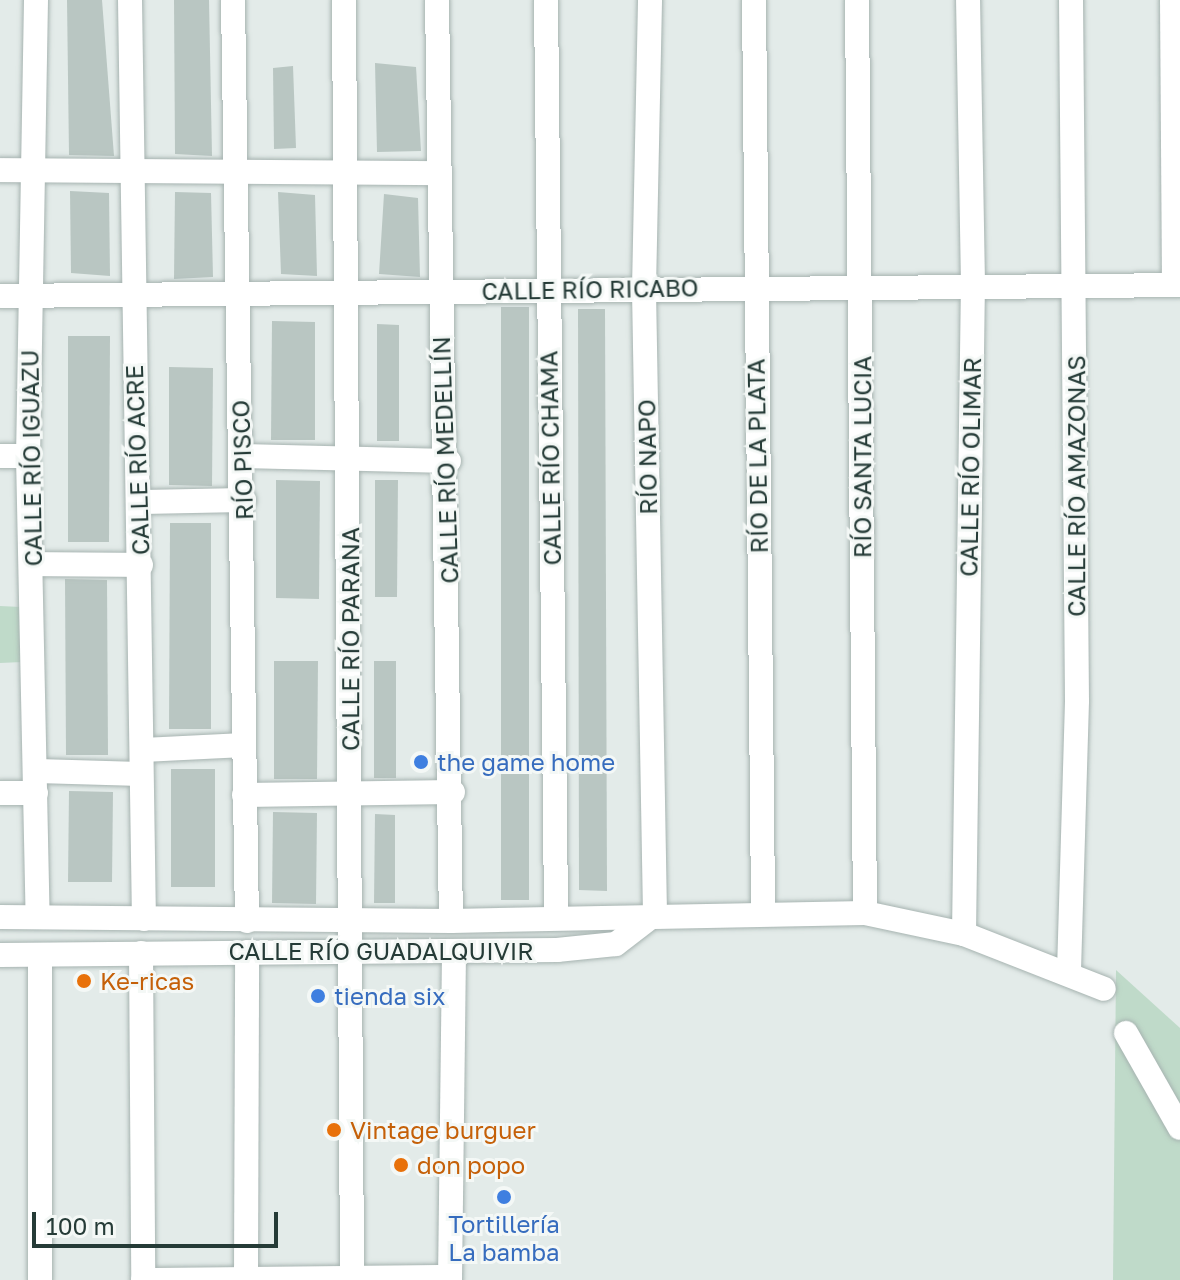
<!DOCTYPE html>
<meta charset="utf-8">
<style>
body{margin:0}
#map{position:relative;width:1180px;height:1280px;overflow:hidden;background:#e3ebe9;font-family:"Golos Text",sans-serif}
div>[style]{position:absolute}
.green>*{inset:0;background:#bfdac9}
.building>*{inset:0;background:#b9c6c2}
.roads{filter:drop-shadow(0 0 2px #a6b3b0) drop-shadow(0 0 2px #a6b3b0)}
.minor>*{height:24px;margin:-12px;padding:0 12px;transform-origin:12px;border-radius:12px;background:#fff}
.dots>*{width:22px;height:22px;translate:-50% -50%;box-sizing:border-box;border:4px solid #f4f8f6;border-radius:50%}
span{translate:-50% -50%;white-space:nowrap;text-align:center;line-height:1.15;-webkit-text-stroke:6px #f4f8f6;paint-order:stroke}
.street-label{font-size:24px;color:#253b37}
.shop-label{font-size:24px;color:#366cbe}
.left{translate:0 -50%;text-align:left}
.food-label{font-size:24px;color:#c56008}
.scale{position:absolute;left:32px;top:1212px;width:246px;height:36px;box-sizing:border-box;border:4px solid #253b37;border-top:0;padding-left:10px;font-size:24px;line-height:28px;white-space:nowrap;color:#253b37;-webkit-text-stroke:6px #f4f8f6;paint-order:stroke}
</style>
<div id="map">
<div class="green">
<div style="clip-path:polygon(0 606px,21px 607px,22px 662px,0 663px)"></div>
<div style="clip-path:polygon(1116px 970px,1180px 1028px,1180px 1280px,1113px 1280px)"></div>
</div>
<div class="building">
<div style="clip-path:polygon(67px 0,102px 0,114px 156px,69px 155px)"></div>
<div style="clip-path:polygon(174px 0,209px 0,212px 156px,175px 154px)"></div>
<div style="clip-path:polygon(375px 63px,416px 67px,421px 151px,377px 152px)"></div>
<div style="clip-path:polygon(293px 66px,296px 148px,274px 149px,273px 68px)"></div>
<div style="clip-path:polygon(70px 191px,109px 193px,110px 276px,71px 273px)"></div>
<div style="clip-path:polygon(175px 192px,211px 193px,213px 277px,174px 279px)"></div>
<div style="clip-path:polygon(278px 192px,315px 195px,317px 276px,281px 274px)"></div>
<div style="clip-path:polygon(384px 194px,418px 198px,420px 277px,379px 274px)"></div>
<div style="clip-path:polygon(501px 307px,529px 307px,529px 900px,501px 900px)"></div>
<div style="clip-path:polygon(578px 309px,605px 309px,607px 891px,579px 890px)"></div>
<div style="clip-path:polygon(272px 321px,315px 322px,315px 440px,271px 440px)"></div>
<div style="clip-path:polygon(377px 324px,399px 325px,399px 441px,377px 441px)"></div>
<div style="clip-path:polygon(68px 336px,110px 336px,109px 542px,68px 542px)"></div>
<div style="clip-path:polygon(169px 367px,213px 368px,212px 486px,169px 485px)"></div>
<div style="clip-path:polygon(276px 480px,320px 481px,319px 599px,276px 598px)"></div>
<div style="clip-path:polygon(375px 480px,398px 480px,397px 597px,375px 597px)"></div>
<div style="clip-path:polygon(170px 523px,211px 523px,211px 729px,169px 729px)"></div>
<div style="clip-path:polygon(65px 579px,107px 580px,108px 755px,66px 755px)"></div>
<div style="clip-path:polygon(274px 661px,318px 661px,317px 779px,274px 779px)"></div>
<div style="clip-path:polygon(374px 661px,396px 661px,396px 778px,374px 778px)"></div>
<div style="clip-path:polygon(171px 769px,215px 769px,215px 887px,171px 887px)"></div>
<div style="clip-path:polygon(69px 791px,113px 792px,112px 882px,68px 882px)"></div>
<div style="clip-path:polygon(273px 812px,317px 813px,316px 904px,272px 903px)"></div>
<div style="clip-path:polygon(375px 814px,395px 815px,395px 903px,374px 903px)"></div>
</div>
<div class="roads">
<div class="minor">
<div style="left:36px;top:0;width:456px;rotate:91deg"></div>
<div style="left:28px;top:456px;width:461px;rotate:88.8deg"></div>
<div style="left:130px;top:0;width:919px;rotate:89.13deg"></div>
<div style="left:233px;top:0;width:921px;rotate:89.13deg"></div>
<div style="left:344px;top:0;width:1277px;rotate:89.64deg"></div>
<div style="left:437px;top:0;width:921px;rotate:89.13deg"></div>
<div style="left:546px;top:0;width:915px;rotate:89.37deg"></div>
<div style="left:754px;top:0;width:912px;rotate:89.43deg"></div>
<div style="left:857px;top:0;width:913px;rotate:89.5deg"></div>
<div style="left:1172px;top:0;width:284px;rotate:89.6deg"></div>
<div style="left:0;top:170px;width:437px;rotate:0.4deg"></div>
<div style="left:0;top:296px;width:1180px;rotate:-0.53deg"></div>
<div style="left:0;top:456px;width:28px"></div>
<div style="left:242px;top:456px;width:207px;rotate:1.4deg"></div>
<div style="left:142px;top:502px;width:102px;rotate:-1.1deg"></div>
<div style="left:32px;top:564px;width:109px;rotate:0.5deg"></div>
<div style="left:143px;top:750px;width:101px;rotate:-2.8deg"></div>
<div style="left:37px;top:771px;width:104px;rotate:1.7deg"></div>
<div style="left:0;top:793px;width:36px"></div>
<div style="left:244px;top:795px;width:209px;rotate:-0.8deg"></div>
<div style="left:0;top:917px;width:451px;rotate:0.5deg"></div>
<div style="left:451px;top:921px;width:414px;rotate:-1.1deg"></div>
<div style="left:865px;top:913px;width:101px;rotate:12deg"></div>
<div style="left:964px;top:934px;width:150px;rotate:21.4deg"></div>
<div style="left:964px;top:934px;width:650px;rotate:-89.21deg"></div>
<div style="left:973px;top:284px;width:284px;rotate:-91deg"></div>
<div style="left:141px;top:953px;width:327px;rotate:89.6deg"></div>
<div style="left:0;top:955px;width:557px;rotate:-0.51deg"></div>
<div style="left:557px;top:950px;width:59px;rotate:-5.8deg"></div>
<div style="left:616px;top:944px;width:49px;rotate:-37.6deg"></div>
<div style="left:655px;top:914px;width:626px;rotate:-91.01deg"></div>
<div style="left:644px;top:288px;width:288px;rotate:-88.8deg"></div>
<div style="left:1069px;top:971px;width:270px;rotate:-88.3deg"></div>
<div style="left:1077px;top:701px;width:701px;rotate:-90.49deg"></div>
<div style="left:1126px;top:1033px;width:109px;rotate:60.4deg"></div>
<div style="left:246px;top:1278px;width:326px;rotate:-89.8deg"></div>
<div style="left:40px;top:1280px;width:324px;rotate:-90deg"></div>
<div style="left:143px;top:1280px;width:307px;rotate:-0.6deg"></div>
<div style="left:450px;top:1280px;width:326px;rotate:-89.3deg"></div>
</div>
</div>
<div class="dots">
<div style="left:421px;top:762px;background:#3f7fe0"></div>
<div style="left:84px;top:981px;background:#e8710a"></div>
<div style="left:318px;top:996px;background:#3f7fe0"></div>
<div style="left:334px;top:1130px;background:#e8710a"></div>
<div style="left:401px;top:1165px;background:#e8710a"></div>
<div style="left:504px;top:1197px;background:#3f7fe0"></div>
</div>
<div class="street-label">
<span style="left:590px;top:289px;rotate:-1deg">CALLE RÍO RICABO</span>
<span style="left:757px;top:456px;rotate:-91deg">RÍO DE LA PLATA</span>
<span style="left:647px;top:457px;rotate:-91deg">RÍO NAPO</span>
<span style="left:862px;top:457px;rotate:-90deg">RÍO SANTA LUCIA</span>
<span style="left:31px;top:458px;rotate:-91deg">CALLE RÍO IGUAZU</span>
<span style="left:550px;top:458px;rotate:-91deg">CALLE RÍO CHAMA</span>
<span style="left:137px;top:460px;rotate:-92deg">CALLE RÍO ACRE</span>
<span style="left:242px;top:460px;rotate:-92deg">RÍO PISCO</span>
<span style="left:445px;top:460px;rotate:-92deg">CALLE RÍO MEDELLÍN</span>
<span style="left:970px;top:467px;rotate:-89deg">CALLE RÍO OLIMAR</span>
<span style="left:1076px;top:486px;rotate:-90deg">CALLE RÍO AMAZONAS</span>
<span style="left:350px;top:639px;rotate:-90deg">CALLE RÍO PARANA</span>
<span style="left:381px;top:951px">CALLE RÍO GUADALQUIVIR</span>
</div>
<div class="shop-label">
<span class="left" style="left:437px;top:762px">the game home</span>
<span class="left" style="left:334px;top:996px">tienda six</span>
<span style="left:504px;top:1238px">Tortillería<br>La bamba</span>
</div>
<div class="food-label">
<span class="left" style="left:100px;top:981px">Ke-ricas</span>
<span class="left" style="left:350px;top:1130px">Vintage burguer</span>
<span class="left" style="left:417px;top:1165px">don popo</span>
</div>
<div class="scale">100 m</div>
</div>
